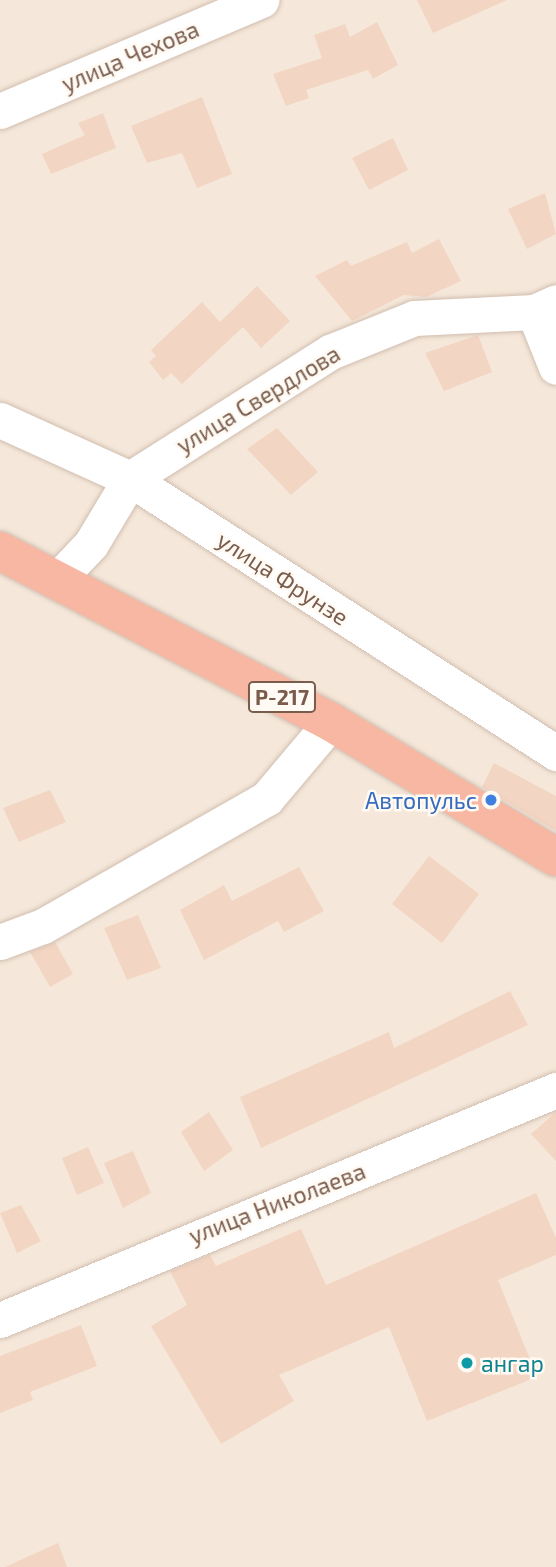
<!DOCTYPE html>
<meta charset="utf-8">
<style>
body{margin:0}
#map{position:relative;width:556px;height:1567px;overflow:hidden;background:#fdf6ec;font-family:"Exo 2",sans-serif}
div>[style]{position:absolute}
.residential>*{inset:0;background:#f5e8da}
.building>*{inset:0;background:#f3d5c3}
.roads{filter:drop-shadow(0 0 2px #d1beb0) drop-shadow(0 0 2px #d1beb0)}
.minor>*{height:35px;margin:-17.5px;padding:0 17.5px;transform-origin:17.5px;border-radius:17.5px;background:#fff}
.highway>*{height:38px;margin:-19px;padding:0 19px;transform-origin:19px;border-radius:19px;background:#f7b7a3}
.dots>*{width:19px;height:19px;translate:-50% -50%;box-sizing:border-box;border:4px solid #fffaf3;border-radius:50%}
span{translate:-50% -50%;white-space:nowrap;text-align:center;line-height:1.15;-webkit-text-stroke:5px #fffaf3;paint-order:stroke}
.shield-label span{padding:2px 5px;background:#fffaf3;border:2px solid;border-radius:5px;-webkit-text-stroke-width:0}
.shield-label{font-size:21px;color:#7a5c4d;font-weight:700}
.street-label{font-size:23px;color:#7a5c4d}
.shop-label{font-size:23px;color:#366cbe}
.right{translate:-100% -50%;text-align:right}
.culture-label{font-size:23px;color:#0d838f}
.left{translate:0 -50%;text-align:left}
</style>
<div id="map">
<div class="residential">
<div style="clip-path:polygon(0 0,556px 0,556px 1567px,0 1567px)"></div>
</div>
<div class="building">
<div style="clip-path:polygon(417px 0,507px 0,433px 33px)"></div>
<div style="clip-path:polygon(377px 22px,398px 65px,373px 79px,368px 70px,306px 90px,309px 98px,286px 106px,273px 74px,322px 58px,314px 35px,345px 24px,350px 37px)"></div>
<div style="clip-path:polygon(202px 97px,232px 174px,197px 188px,182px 153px,147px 163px,131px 126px)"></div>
<div style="clip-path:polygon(103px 113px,116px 148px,51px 174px,42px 154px,85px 135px,78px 123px)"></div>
<div style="clip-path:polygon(393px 138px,408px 170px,369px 190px,352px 158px)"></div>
<div style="clip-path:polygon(545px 193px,556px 234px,527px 249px,508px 209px)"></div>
<div style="clip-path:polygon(439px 239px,461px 281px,426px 297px,404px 295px,352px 321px,315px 276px,347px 260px,351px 266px,407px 242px,412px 253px)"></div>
<div style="clip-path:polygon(257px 286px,290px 321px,261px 348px,243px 327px,182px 384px,171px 373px,163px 380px,149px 362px,156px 356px,151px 350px,202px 302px,220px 322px)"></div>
<div style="clip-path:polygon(478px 335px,492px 372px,444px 391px,425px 353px)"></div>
<div style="clip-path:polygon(277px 428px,318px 472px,291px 495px,247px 449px)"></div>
<div style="clip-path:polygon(494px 763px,556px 796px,556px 831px,482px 787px)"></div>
<div style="clip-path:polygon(50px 790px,66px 822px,19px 842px,3px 808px)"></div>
<div style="clip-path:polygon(429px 856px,479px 894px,442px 943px,392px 904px)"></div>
<div style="clip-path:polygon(299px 867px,324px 911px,284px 932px,278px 921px,204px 960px,180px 910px,224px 885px,232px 901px)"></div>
<div style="clip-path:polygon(138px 915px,161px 968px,127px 980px,104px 928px)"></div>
<div style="clip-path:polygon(55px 942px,73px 974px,50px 987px,30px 952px)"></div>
<div style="clip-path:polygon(510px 991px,528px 1025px,261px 1148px,240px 1097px,389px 1032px,394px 1048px)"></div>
<div style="clip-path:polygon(209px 1112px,233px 1150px,204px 1171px,181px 1132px)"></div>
<div style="clip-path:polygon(556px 1112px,556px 1161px,531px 1134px)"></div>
<div style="clip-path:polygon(88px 1147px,104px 1183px,77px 1195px,62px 1158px)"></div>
<div style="clip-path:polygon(133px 1151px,151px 1193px,123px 1208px,104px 1163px)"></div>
<div style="clip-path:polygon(536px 1193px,556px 1238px,556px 1255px,498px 1280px,537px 1377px,427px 1421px,389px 1327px,279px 1375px,294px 1401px,221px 1444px,151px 1326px,187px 1305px,170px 1271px,210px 1255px,216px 1266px,301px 1229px,326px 1285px)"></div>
<div style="clip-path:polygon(21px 1205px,41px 1241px,17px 1253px,0 1213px)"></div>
<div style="clip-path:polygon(81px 1325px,97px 1366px,30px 1392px,33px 1400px,0 1413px,0 1356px)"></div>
<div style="clip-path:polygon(58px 1543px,67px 1567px,5px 1567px)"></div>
</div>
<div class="roads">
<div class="minor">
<div style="left:0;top:111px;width:284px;rotate:-23deg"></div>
<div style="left:534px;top:312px;width:59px;rotate:68.2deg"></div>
<div style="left:0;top:420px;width:143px;rotate:24.4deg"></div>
<div style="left:130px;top:479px;width:507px;rotate:32.75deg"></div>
<div style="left:56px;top:581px;width:51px;rotate:-46.6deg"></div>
<div style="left:91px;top:544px;width:76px;rotate:-59deg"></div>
<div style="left:130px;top:479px;width:237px;rotate:-32.4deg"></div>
<div style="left:330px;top:352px;width:91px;rotate:-22deg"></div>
<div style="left:414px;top:318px;width:120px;rotate:-2.9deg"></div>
<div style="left:534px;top:312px;width:24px;rotate:-24deg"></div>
<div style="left:0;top:942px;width:46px;rotate:-20.4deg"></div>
<div style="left:43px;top:926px;width:258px;rotate:-29.7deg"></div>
<div style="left:267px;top:798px;width:99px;rotate:-49.9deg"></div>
<div style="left:0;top:1320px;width:602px;rotate:-22.47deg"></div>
</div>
<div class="highway">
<div style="left:0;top:551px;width:373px;rotate:27.3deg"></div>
<div style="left:331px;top:722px;width:262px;rotate:31deg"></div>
</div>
</div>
<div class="dots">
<div style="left:491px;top:800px;background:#3f7fe0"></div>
<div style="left:467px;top:1363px;background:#0f9aa8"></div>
</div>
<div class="shield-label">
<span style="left:282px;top:697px">Р-217</span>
</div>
<div class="street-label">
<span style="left:130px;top:56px;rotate:-23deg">улица Чехова</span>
<span style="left:258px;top:399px;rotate:-31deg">улица Свердлова</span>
<span style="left:283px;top:578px;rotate:33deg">улица Фрунзе</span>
<span style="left:277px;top:1203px;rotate:-21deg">улица Николаева</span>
</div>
<div class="shop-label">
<span class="right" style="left:477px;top:800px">Автопульс</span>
</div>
<div class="culture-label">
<span class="left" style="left:481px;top:1363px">ангар</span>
</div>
</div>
